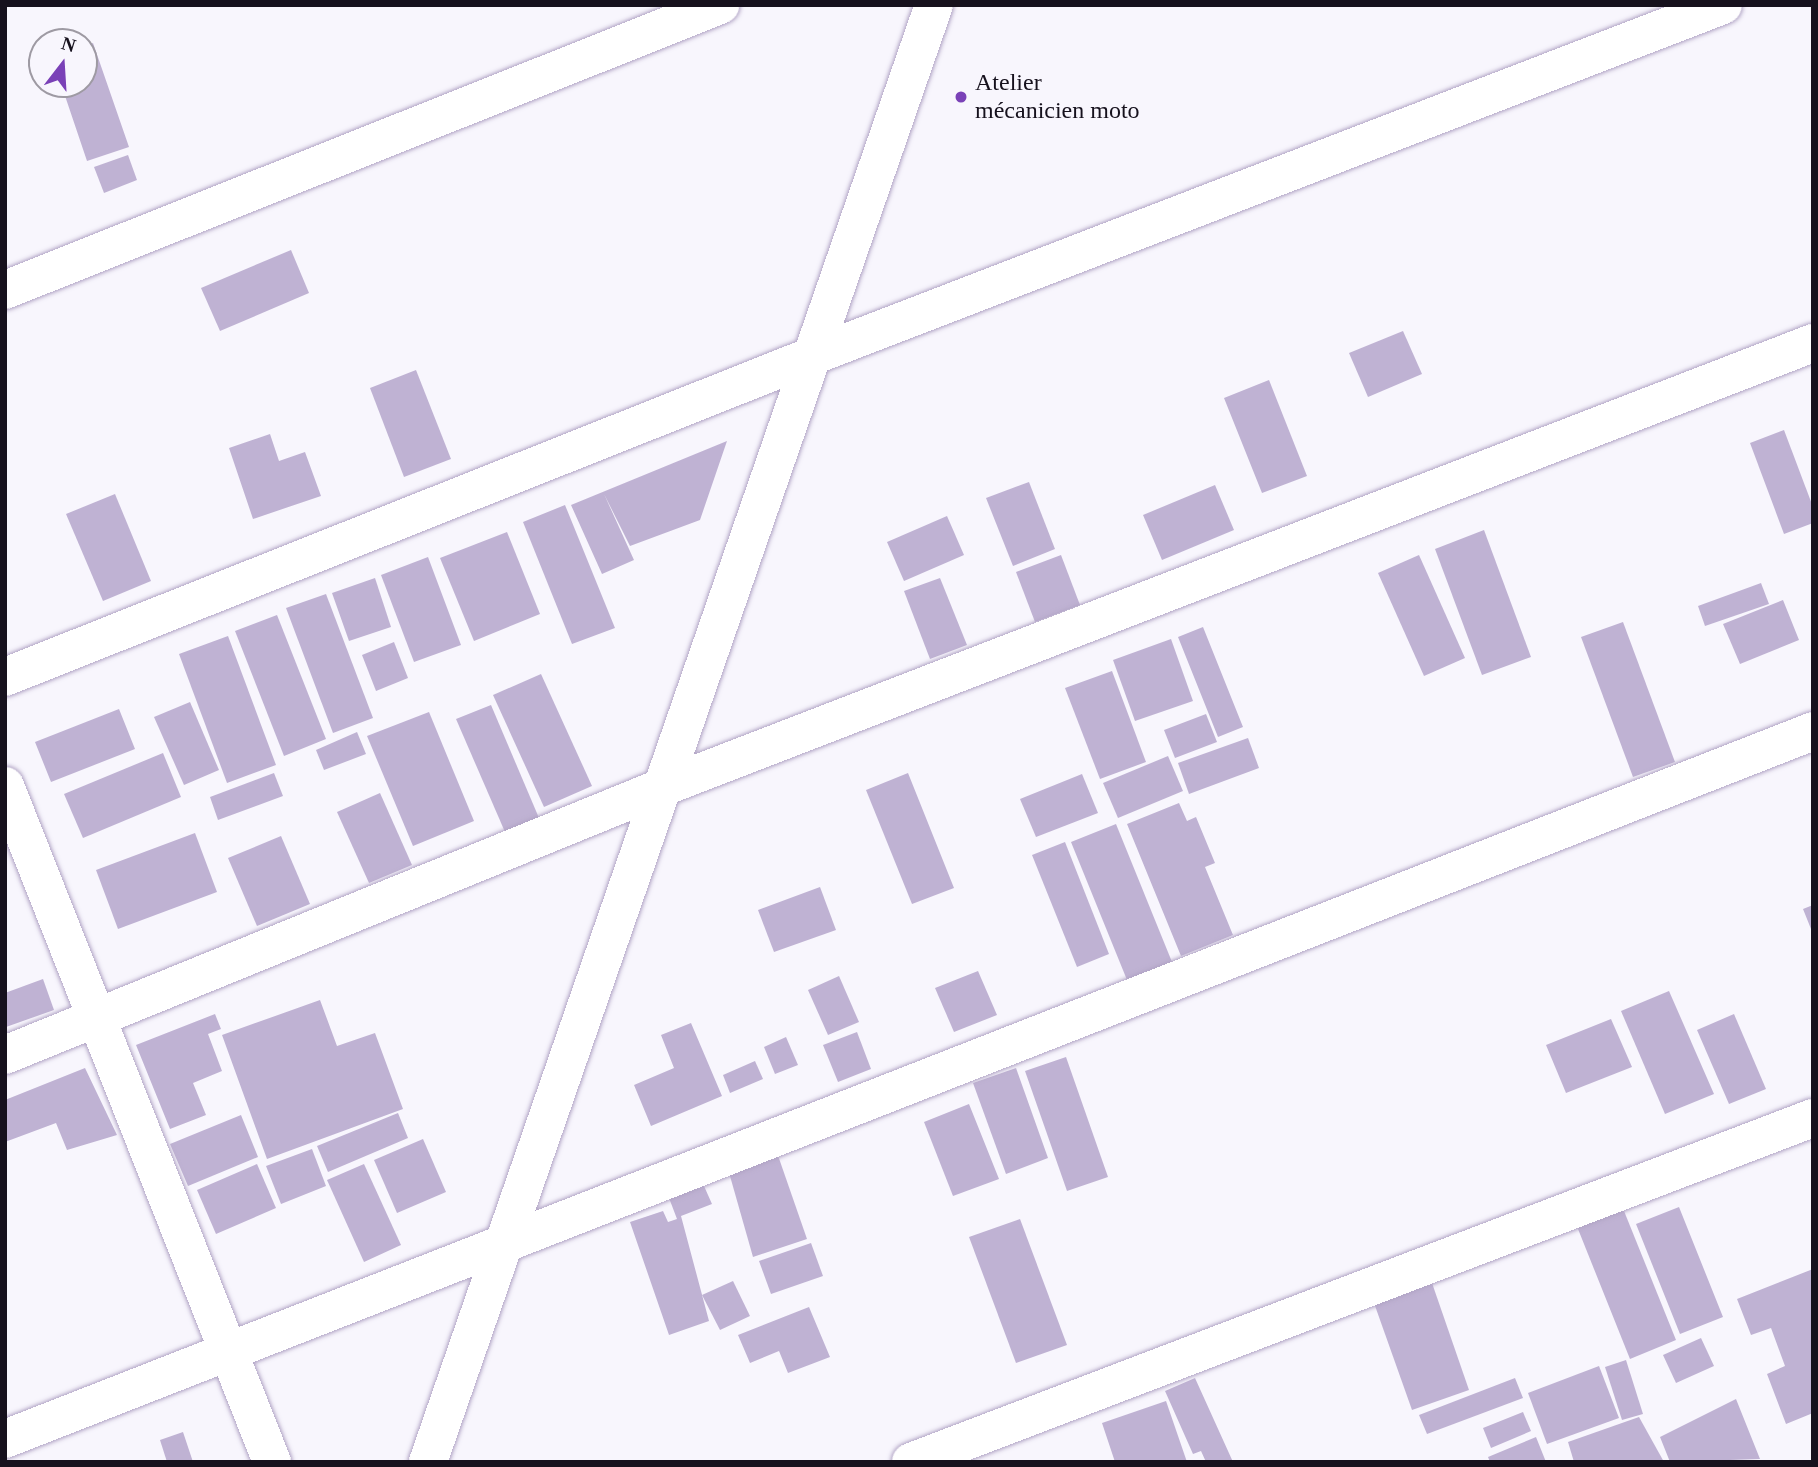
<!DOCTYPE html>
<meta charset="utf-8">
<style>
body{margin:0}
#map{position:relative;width:1818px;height:1467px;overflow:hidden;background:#f8f6fd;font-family:Georgia,serif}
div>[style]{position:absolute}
.building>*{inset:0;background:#bfb2d3}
.roads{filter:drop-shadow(0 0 2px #b1a4c5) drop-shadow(0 0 2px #b1a4c5)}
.minor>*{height:38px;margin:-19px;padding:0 19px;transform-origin:19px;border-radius:19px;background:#fff}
.dots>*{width:19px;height:19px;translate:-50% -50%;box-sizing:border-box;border:4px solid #f8f6fd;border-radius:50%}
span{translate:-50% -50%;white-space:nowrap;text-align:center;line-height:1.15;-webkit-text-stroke:7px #f8f6fd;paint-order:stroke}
.poi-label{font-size:24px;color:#16111d}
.left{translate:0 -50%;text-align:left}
.frame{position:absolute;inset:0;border:7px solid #16111d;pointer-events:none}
.north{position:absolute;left:28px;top:28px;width:70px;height:70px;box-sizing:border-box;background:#f8f6fd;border:2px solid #9e9aa3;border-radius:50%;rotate:17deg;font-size:19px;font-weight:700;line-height:28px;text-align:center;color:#16111d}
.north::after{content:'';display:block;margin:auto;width:24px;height:32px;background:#7a41b7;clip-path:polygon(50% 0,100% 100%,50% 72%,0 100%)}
</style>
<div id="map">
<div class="building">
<div style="clip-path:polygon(93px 43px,129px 147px,87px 161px,61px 84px,84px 84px,84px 46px)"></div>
<div style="clip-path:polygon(128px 155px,137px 180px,104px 193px,94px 167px)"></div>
<div style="clip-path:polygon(291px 250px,309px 293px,220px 331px,201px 288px)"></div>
<div style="clip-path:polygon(1403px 331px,1422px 374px,1368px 397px,1349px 353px)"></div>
<div style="clip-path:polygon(416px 370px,451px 459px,404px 477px,370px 388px)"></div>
<div style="clip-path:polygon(1269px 380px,1307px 476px,1262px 493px,1224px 398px)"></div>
<div style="clip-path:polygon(1784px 430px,1813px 507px,1813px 523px,1784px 534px,1750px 443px)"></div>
<div style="clip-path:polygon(270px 434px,279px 461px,305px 452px,321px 496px,253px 519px,229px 448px)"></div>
<div style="clip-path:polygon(727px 441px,700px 520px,630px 546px,604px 494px,634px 560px,602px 574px,571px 505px)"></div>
<div style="clip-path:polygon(1029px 482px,1055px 549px,1013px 566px,986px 498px)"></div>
<div style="clip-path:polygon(1215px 485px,1234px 530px,1162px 560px,1143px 515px)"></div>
<div style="clip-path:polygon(115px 494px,151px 581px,103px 601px,66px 514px)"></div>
<div style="clip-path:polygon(565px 505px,615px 628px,572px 644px,523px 522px)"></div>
<div style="clip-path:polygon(947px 516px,964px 555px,904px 581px,887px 542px)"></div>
<div style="clip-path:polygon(1484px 530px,1531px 657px,1482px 675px,1435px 549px)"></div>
<div style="clip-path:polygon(507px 532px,540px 614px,474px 641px,440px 558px)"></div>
<div style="clip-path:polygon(1061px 555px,1080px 605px,1035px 622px,1016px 572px)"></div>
<div style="clip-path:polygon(1419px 555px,1465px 658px,1424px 676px,1378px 573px)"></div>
<div style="clip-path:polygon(428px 557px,461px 645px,414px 662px,381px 575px)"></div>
<div style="clip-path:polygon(375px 578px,391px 627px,349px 641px,332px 593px)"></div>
<div style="clip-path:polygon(940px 578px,967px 645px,930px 659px,904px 591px)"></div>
<div style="clip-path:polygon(1761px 583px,1769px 604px,1705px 626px,1698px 606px)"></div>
<div style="clip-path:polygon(326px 594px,373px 718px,333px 733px,286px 608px)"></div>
<div style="clip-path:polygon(1783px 600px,1799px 640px,1740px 664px,1723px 624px)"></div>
<div style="clip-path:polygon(277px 615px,326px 739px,284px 756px,235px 631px)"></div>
<div style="clip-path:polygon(1623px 622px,1675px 762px,1633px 777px,1581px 637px)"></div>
<div style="clip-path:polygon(1203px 627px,1243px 727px,1218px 737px,1178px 637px)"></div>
<div style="clip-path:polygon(228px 636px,276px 765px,227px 783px,179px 654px)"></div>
<div style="clip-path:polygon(1171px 639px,1193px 701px,1135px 721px,1113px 660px)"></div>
<div style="clip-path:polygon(394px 642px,408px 678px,376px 691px,362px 655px)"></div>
<div style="clip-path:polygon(1112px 671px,1146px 762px,1100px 779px,1065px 688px)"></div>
<div style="clip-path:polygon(541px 674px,592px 786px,544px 807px,493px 695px)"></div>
<div style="clip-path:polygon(190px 702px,219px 770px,184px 785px,154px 717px)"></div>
<div style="clip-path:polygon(491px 705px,539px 818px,505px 832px,456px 719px)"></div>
<div style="clip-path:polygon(119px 709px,135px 749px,51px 782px,35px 742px)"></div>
<div style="clip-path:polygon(429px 712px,474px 821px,413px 846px,367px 736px)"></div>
<div style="clip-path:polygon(1206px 714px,1217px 742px,1175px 758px,1164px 730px)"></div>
<div style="clip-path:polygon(357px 732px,366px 754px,324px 770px,316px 750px)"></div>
<div style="clip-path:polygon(1248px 738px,1259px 768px,1189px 794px,1178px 763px)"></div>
<div style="clip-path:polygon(163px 753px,181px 797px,83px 838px,64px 794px)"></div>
<div style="clip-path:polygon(1168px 756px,1183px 791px,1118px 818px,1103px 783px)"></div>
<div style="clip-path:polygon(274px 773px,283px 796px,218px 820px,210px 797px)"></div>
<div style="clip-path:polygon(908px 773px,954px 888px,912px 904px,866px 790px)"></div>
<div style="clip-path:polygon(1082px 774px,1098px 813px,1036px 837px,1020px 799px)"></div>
<div style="clip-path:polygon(380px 793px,412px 865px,369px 883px,337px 812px)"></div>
<div style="clip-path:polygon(1179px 803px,1187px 821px,1196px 817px,1215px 863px,1205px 867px,1233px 935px,1181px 956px,1127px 824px)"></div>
<div style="clip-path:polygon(1116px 824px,1172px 962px,1127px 980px,1071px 842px)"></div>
<div style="clip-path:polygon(195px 833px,217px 892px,118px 929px,96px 870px)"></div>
<div style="clip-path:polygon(281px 836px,310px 904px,257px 926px,228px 858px)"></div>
<div style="clip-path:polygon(1065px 842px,1109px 954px,1077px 967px,1032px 855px)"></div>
<div style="clip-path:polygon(820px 887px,836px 930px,774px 952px,758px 910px)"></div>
<div style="clip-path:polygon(1813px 905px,1813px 934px,1803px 909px)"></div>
<div style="clip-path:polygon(978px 971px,997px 1015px,954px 1032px,935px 988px)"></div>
<div style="clip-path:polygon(839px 976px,859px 1022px,828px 1035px,808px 990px)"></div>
<div style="clip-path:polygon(43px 979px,54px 1010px,6px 1027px,5px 993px)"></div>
<div style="clip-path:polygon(1669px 991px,1714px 1094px,1665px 1114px,1621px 1011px)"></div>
<div style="clip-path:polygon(320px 1000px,337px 1046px,375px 1033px,403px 1109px,267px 1159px,222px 1035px)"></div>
<div style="clip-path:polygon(215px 1014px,221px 1029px,208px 1034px,222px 1071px,193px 1083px,206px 1115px,170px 1129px,136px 1045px)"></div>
<div style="clip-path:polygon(1734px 1014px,1766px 1089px,1729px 1104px,1697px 1030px)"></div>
<div style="clip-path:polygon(1611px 1019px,1632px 1067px,1566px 1093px,1546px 1045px)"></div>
<div style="clip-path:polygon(691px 1023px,722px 1096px,651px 1126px,634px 1085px,674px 1068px,661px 1035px)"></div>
<div style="clip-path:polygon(857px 1032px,871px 1069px,838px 1082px,823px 1045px)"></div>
<div style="clip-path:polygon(786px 1037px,798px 1065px,775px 1074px,764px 1047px)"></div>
<div style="clip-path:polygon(1066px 1057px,1108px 1177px,1067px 1191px,1025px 1071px)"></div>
<div style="clip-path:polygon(755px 1061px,763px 1079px,730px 1093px,723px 1075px)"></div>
<div style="clip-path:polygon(85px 1068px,117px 1135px,67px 1150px,56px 1123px,5px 1142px,5px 1100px)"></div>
<div style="clip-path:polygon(1016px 1068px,1048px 1158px,1006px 1174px,973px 1083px)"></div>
<div style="clip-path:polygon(969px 1104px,999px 1179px,953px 1196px,924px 1122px)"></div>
<div style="clip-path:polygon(398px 1113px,408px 1138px,328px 1172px,317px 1146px)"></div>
<div style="clip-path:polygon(241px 1115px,258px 1157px,188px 1186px,170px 1144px)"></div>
<div style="clip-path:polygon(423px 1139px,446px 1192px,397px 1213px,374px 1160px)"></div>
<div style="clip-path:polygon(774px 1144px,807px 1239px,753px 1257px,728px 1169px)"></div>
<div style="clip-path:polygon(312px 1149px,326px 1186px,281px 1204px,266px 1166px)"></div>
<div style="clip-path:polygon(257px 1164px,276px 1208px,216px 1234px,197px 1190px)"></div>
<div style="clip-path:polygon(364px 1164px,401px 1245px,364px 1262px,327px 1180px)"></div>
<div style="clip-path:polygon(700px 1177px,712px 1204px,681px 1216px,709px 1321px,669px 1335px,630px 1222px,663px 1211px,668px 1222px,677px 1219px,666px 1190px)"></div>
<div style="clip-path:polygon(1622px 1206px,1676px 1340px,1630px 1359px,1576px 1224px)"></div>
<div style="clip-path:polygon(1679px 1207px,1723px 1317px,1680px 1334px,1636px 1224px)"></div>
<div style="clip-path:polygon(1020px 1219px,1067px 1345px,1016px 1363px,969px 1237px)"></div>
<div style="clip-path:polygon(811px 1243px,823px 1276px,771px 1294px,759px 1261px)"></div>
<div style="clip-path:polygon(1813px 1269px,1813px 1413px,1786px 1424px,1767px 1374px,1785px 1366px,1771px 1328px,1751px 1335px,1737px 1299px)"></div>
<div style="clip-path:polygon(733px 1281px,750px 1316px,720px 1330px,702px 1295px)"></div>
<div style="clip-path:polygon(1432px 1283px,1469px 1390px,1412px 1410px,1374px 1303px)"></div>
<div style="clip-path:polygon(809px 1307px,830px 1357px,788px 1373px,779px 1351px,750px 1363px,738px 1335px)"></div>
<div style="clip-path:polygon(1701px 1338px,1714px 1366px,1676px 1383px,1663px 1355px)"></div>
<div style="clip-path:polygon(1626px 1360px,1643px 1414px,1622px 1420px,1605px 1367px)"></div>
<div style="clip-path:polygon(1599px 1366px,1619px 1418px,1547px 1444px,1528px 1393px)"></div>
<div style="clip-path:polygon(1195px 1378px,1233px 1462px,1206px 1462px,1201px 1451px,1193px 1454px,1165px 1391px)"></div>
<div style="clip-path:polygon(1515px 1378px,1523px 1398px,1427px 1434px,1419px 1415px)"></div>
<div style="clip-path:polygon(1736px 1399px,1760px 1459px,1670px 1462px,1660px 1437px)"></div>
<div style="clip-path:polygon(1166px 1401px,1187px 1462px,1115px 1462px,1102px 1423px)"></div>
<div style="clip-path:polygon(1523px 1412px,1531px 1431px,1491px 1448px,1483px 1428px)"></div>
<div style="clip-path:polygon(1639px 1417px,1664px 1462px,1574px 1462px,1568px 1442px)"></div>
<div style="clip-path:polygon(183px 1432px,193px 1462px,167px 1462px,160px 1440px)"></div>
<div style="clip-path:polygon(1536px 1437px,1546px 1462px,1490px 1462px,1488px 1457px)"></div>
</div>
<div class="roads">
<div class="minor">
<div style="left:5px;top:290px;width:770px;rotate:-21.73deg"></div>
<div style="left:5px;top:677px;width:868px;rotate:-21.69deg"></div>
<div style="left:812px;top:356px;width:976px;rotate:-21.07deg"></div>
<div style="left:5px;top:786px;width:727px;rotate:68.45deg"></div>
<div style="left:5px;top:1055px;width:710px;rotate:-22.16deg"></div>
<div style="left:663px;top:787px;width:1233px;rotate:-21.11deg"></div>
<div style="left:5px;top:1439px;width:1942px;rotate:-21.38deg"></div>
<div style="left:428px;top:1462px;width:1542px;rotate:-70.85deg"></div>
<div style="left:911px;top:1462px;width:965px;rotate:-20.88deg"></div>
</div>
</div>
<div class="dots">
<div style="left:961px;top:97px;background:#7a41b7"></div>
</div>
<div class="poi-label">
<span class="left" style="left:975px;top:97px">Atelier<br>mécanicien moto</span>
</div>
<div class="frame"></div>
<div class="north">N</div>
</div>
